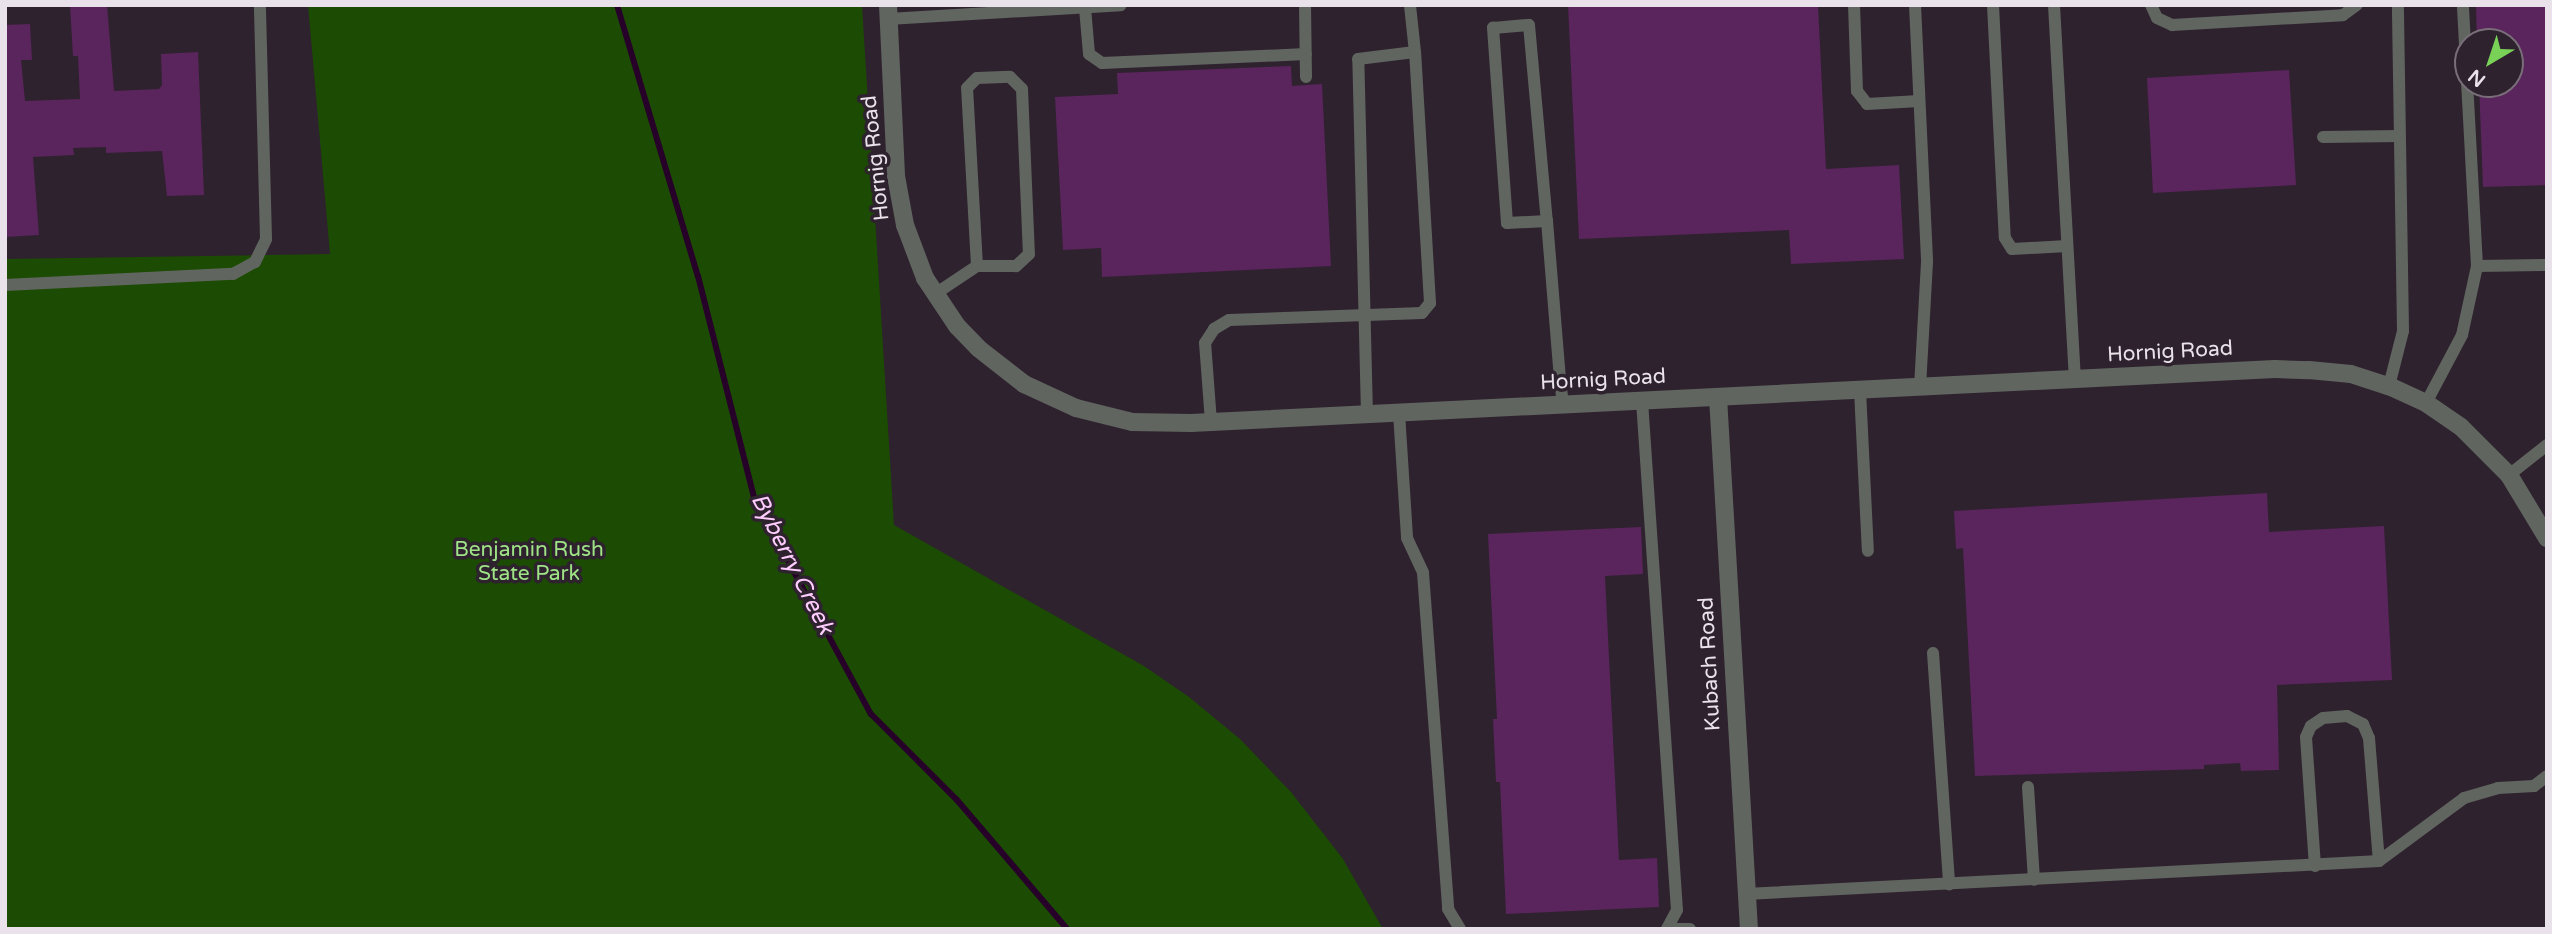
<!DOCTYPE html>
<style>
body{margin:0}
#map{position:relative;width:2552px;height:934px;overflow:hidden;background:#2e222e;font-family:"Varela Round",sans-serif}
div>[style]{position:absolute}
.green>*{inset:0;background:#1c4b03}
.stream>*{height:6px;margin:-3px;padding:0 3px;transform-origin:3px;border-radius:3px;background:#260028}
.building>*{inset:0;background:#5a245c}
.lane>*{height:12px;margin:-6px;padding:0 6px;transform-origin:6px;border-radius:6px;background:#60655f}
.street>*{height:18px;margin:-9px;padding:0 9px;transform-origin:9px;border-radius:9px;background:#60655f}
span{translate:-50% -50%;white-space:nowrap;text-align:center;line-height:1.15;-webkit-text-stroke:7px #2e222e;paint-order:stroke}
.street-label{font-size:21px;color:#eae2ea}
.park-label{font-size:21px;color:#9ee386}
.water-label{font-size:23px;color:#ffceff;font-style:italic}
.frame{position:absolute;inset:0;border:7px solid #eae2ea;pointer-events:none}
.north{position:absolute;left:2454px;top:28px;width:70px;height:70px;box-sizing:border-box;background:#2e222e;border:2px solid #796f79;border-radius:50%;rotate:219deg;font-size:19px;font-weight:700;line-height:28px;text-align:center;color:#eae2ea}
.north::after{content:'';display:block;margin:auto;width:24px;height:32px;background:#79d157;clip-path:polygon(50% 0,100% 100%,50% 72%,0 100%)}
</style>
<div id="map">
<div class="green">
<div style="clip-path:polygon(308px 5px,862px 5px,894px 525px,1144px 666px,1189px 697px,1240px 739px,1291px 792px,1343px 859px,1383px 929px,5px 929px,5px 259px,330px 254px)"></div>
</div>
<div class="stream">
<div style="left:617px;top:5px;width:283px;rotate:73.4deg"></div>
<div style="left:698px;top:276px;width:229px;rotate:75.8deg"></div>
<div style="left:754px;top:498px;width:246px;rotate:61.6deg"></div>
<div style="left:871px;top:714px;width:122px;rotate:45deg"></div>
<div style="left:957px;top:800px;width:170px;rotate:49.5deg"></div>
</div>
<div class="building">
<div style="clip-path:polygon(70px 5px,107px 5px,114px 91px,159px 89px,162px 85px,161px 54px,198px 52px,204px 195px,167px 196px,162px 151px,106px 153px,106px 147px,73px 148px,74px 155px,33px 157px,39px 235px,5px 237px,5px 25px,30px 24px,32px 60px,21px 60px,25px 101px,80px 99px,78px 56px,73px 56px)"></div>
<div style="clip-path:polygon(1568px 5px,1818px 5px,1826px 169px,1899px 165px,1904px 259px,1791px 264px,1789px 230px,1579px 239px)"></div>
<div style="clip-path:polygon(2476px 5px,2547px 5px,2547px 185px,2483px 187px,2479px 84px,2510px 84px,2510px 42px,2477px 42px)"></div>
<div style="clip-path:polygon(1291px 66px,1292px 86px,1322px 84px,1331px 266px,1102px 277px,1101px 248px,1063px 250px,1055px 97px,1118px 94px,1117px 73px)"></div>
<div style="clip-path:polygon(2289px 70px,2296px 185px,2153px 193px,2147px 78px)"></div>
<div style="clip-path:polygon(2267px 493px,2269px 532px,2384px 526px,2392px 680px,2277px 685px,2279px 770px,2241px 771px,2240px 763px,2204px 765px,2204px 769px,1975px 776px,1963px 548px,1956px 549px,1954px 511px)"></div>
<div style="clip-path:polygon(1641px 527px,1643px 574px,1605px 576px,1619px 860px,1657px 858px,1659px 907px,1506px 914px,1500px 782px,1496px 782px,1493px 719px,1497px 719px,1488px 534px)"></div>
</div>
<div class="lane">
<div style="left:1305px;top:5px;width:72px;rotate:89.2deg"></div>
<div style="left:1854px;top:5px;width:86px;rotate:88deg"></div>
<div style="left:1857px;top:91px;width:16px;rotate:52deg"></div>
<div style="left:1867px;top:104px;width:52px;rotate:-3.3deg"></div>
<div style="left:1915px;top:5px;width:257px;rotate:87.3deg"></div>
<div style="left:1927px;top:262px;width:125px;rotate:93.2deg"></div>
<div style="left:1993px;top:5px;width:233px;rotate:87.1deg"></div>
<div style="left:2005px;top:238px;width:13px;rotate:58deg"></div>
<div style="left:2012px;top:249px;width:55px;rotate:-3.1deg"></div>
<div style="left:2054px;top:5px;width:375px;rotate:86.8deg"></div>
<div style="left:2151px;top:5px;width:14px;rotate:65deg"></div>
<div style="left:2157px;top:18px;width:17px;rotate:25deg"></div>
<div style="left:2172px;top:25px;width:171px;rotate:-3.3deg"></div>
<div style="left:2343px;top:15px;width:17px;rotate:-36deg"></div>
<div style="left:1085px;top:8px;width:46px;rotate:85deg"></div>
<div style="left:1089px;top:54px;width:16px;rotate:35deg"></div>
<div style="left:1102px;top:63px;width:204px;rotate:-2.5deg"></div>
<div style="left:888px;top:19px;width:233px;rotate:-3.4deg"></div>
<div style="left:2323px;top:137px;width:76px;rotate:-0.8deg"></div>
<div style="left:1547px;top:221px;width:40px;rotate:177.1deg"></div>
<div style="left:1507px;top:223px;width:196px;rotate:-94.1deg"></div>
<div style="left:1493px;top:28px;width:36px;rotate:-5deg"></div>
<div style="left:1529px;top:25px;width:197px;rotate:84.8deg"></div>
<div style="left:1547px;top:221px;width:160px;rotate:85.3deg"></div>
<div style="left:1560px;top:380px;width:25px;rotate:83deg"></div>
<div style="left:2477px;top:266px;width:70px;rotate:-0.8deg"></div>
<div style="left:5px;top:285px;width:228px;rotate:-2.8deg"></div>
<div style="left:233px;top:274px;width:25px;rotate:-29deg"></div>
<div style="left:255px;top:262px;width:25px;rotate:-64deg"></div>
<div style="left:266px;top:239px;width:234px;rotate:-91.5deg"></div>
<div style="left:935px;top:294px;width:50px;rotate:-33.7deg"></div>
<div style="left:977px;top:266px;width:178px;rotate:-93.2deg"></div>
<div style="left:967px;top:88px;width:14px;rotate:-45deg"></div>
<div style="left:977px;top:78px;width:33px;rotate:-2deg"></div>
<div style="left:1010px;top:77px;width:17px;rotate:45deg"></div>
<div style="left:1022px;top:89px;width:165px;rotate:87.6deg"></div>
<div style="left:1029px;top:254px;width:18px;rotate:137deg"></div>
<div style="left:1016px;top:266px;width:39px;rotate:180deg"></div>
<div style="left:2389px;top:386px;width:57px;rotate:-75.7deg"></div>
<div style="left:2403px;top:331px;width:326px;rotate:-90.9deg"></div>
<div style="left:1860px;top:390px;width:161px;rotate:87.2deg"></div>
<div style="left:1642px;top:401px;width:510px;rotate:86.07deg"></div>
<div style="left:1677px;top:910px;width:21px;rotate:118deg"></div>
<div style="left:2426px;top:403px;width:77px;rotate:-62.1deg"></div>
<div style="left:2462px;top:335px;width:71px;rotate:-77.7deg"></div>
<div style="left:2477px;top:266px;width:261px;rotate:-93.1deg"></div>
<div style="left:1399px;top:413px;width:125px;rotate:86.3deg"></div>
<div style="left:1407px;top:538px;width:38px;rotate:65deg"></div>
<div style="left:1423px;top:573px;width:337px;rotate:85.7deg"></div>
<div style="left:1448px;top:909px;width:23px;rotate:59deg"></div>
<div style="left:1367px;top:415px;width:356px;rotate:-91.4deg"></div>
<div style="left:1358px;top:59px;width:57px;rotate:-7deg"></div>
<div style="left:1415px;top:52px;width:47px;rotate:-96.1deg"></div>
<div style="left:1211px;top:422px;width:79px;rotate:-94.3deg"></div>
<div style="left:1205px;top:343px;width:17px;rotate:-57deg"></div>
<div style="left:1214px;top:329px;width:17px;rotate:-31deg"></div>
<div style="left:1229px;top:320px;width:193px;rotate:-2.1deg"></div>
<div style="left:1422px;top:313px;width:13px;rotate:-51deg"></div>
<div style="left:1430px;top:303px;width:251px;rotate:-93.4deg"></div>
<div style="left:2509px;top:475px;width:48px;rotate:-38.3deg"></div>
<div style="left:1933px;top:653px;width:232px;rotate:86deg"></div>
<div style="left:2028px;top:787px;width:93px;rotate:86.3deg"></div>
<div style="left:2315px;top:866px;width:129px;rotate:-94deg"></div>
<div style="left:2306px;top:737px;width:12px;rotate:-66deg"></div>
<div style="left:2311px;top:726px;width:14px;rotate:-34deg"></div>
<div style="left:2323px;top:718px;width:24px;rotate:-5deg"></div>
<div style="left:2347px;top:716px;width:18px;rotate:27deg"></div>
<div style="left:2363px;top:724px;width:15px;rotate:67deg"></div>
<div style="left:2369px;top:738px;width:123px;rotate:85.4deg"></div>
<div style="left:1746px;top:894px;width:634px;rotate:-2.98deg"></div>
<div style="left:2379px;top:861px;width:106px;rotate:-36.5deg"></div>
<div style="left:2464px;top:798px;width:35px;rotate:-16deg"></div>
<div style="left:2498px;top:788px;width:36px;rotate:-3deg"></div>
<div style="left:2534px;top:786px;width:16px;rotate:-38deg"></div>
<div style="left:1667px;top:929px;width:23px"></div>
</div>
<div class="street">
<div style="left:888px;top:5px;width:171px;rotate:87.3deg"></div>
<div style="left:896px;top:176px;width:50px;rotate:79.6deg"></div>
<div style="left:905px;top:225px;width:57px;rotate:69.3deg"></div>
<div style="left:925px;top:278px;width:58px;rotate:56.3deg"></div>
<div style="left:957px;top:326px;width:30px;rotate:46deg"></div>
<div style="left:978px;top:348px;width:58px;rotate:38deg"></div>
<div style="left:1024px;top:384px;width:57px;rotate:24.8deg"></div>
<div style="left:1076px;top:408px;width:58px;rotate:14deg"></div>
<div style="left:1132px;top:422px;width:59px;rotate:1deg"></div>
<div style="left:1191px;top:423px;width:1085px;rotate:-2.85deg"></div>
<div style="left:2275px;top:369px;width:34px;rotate:2deg"></div>
<div style="left:2309px;top:370px;width:42px;rotate:5.4deg"></div>
<div style="left:2351px;top:374px;width:40px;rotate:18deg"></div>
<div style="left:2389px;top:386px;width:41px;rotate:24.7deg"></div>
<div style="left:2426px;top:403px;width:42px;rotate:34.4deg"></div>
<div style="left:2461px;top:427px;width:68px;rotate:45deg"></div>
<div style="left:2509px;top:475px;width:74px;rotate:58.9deg"></div>
<div style="left:1718px;top:397px;width:533px;rotate:86.67deg"></div>
</div>
<div class="street-label">
<span style="left:876px;top:158px;rotate:-96deg">Hornig Road</span>
<span style="left:2170px;top:352px;rotate:-3deg">Hornig Road</span>
<span style="left:1603px;top:380px;rotate:-3deg">Hornig Road</span>
<span style="left:1710px;top:664px;rotate:-93deg">Kubach Road</span>
</div>
<div class="park-label">
<span style="left:529px;top:562px">Benjamin Rush<br>State Park</span>
</div>
<div class="water-label">
<span style="left:792px;top:564px;rotate:63deg">Byberry Creek</span>
</div>
<div class="frame"></div>
<div class="north">N</div>
</div>
